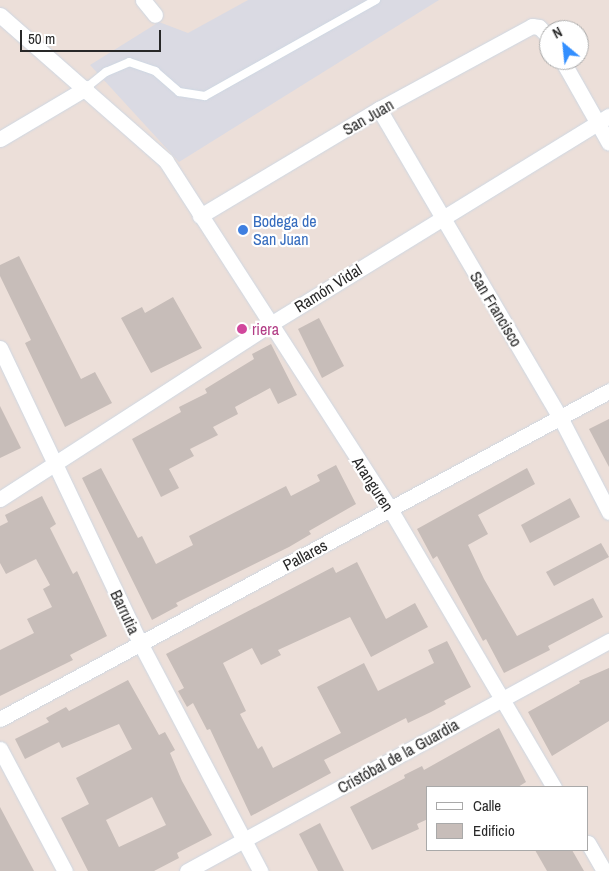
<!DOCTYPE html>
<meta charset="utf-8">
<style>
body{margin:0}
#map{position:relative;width:609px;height:871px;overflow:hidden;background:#ecdfd9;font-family:"Archivo Narrow",sans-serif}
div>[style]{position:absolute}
.industrial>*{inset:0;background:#dadae3}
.building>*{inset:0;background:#c7bdb9}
.roads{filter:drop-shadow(0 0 1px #ced7e2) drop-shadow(0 0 1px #ced7e2)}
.service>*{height:8px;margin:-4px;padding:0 4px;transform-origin:4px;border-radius:4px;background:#fff}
.minor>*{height:15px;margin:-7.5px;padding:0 7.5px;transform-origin:7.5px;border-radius:7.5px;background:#fff}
.dots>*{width:14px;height:14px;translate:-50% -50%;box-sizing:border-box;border:2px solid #fff;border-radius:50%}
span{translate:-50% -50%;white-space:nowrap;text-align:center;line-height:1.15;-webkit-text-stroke:4.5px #fff;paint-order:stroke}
.street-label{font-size:16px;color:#282828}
.shop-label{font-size:16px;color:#366cbe}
.left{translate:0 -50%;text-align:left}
.hotel-label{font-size:16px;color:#b23c85}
.legend{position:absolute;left:426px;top:786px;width:162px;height:65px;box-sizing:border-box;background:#fff;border:1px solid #a9a9a9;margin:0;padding:6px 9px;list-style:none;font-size:15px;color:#282828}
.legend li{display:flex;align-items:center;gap:10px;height:25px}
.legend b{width:25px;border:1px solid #a9a9a9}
.north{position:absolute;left:539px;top:20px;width:50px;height:50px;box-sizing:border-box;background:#fff;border:1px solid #a9a9a9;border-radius:50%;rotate:332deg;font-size:14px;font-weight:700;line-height:20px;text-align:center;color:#282828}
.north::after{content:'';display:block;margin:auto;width:18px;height:22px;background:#338fff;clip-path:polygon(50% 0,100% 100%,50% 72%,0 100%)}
.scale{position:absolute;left:20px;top:30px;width:141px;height:22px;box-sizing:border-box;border:2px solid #282828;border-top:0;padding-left:6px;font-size:15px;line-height:18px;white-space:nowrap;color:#282828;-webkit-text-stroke:4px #fff;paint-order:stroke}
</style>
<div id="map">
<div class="industrial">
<div style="clip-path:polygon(248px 0,439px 0,179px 162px,90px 65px,159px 22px,188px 33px)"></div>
</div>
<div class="building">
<div style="clip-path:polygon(19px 256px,81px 379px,95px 372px,112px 403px,65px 427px,25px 343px,31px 340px,0 276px,0 265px)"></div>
<div style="clip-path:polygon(173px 297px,202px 348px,151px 373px,121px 318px,142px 307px,145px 313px)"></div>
<div style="clip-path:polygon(319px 318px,344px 366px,322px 378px,298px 329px)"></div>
<div style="clip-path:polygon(271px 344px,297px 395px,278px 404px,270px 388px,235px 407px,238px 414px,213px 427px,218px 435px,190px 449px,194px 456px,169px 469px,179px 488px,161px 497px,132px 439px,181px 412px,179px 407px,207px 393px,205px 389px,254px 359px,252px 354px)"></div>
<div style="clip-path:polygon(0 406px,21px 448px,0 458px)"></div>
<div style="clip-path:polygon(609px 419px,609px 467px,589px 429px)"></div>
<div style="clip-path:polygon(336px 465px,356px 504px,309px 531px,311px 534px,289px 547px,176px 603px,178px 606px,152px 620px,82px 478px,101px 468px,138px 538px,142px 536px,156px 564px,193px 545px,189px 536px,286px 486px,291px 496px,320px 481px,317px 475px)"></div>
<div style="clip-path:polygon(527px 468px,535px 484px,478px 515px,488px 534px,468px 545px,484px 579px,517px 636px,593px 598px,603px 617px,548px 646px,550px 650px,504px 673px,486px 639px,483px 641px,437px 556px,433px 559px,417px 529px)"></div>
<div style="clip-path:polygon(42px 496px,56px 524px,50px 528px,73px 574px,77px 571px,107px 636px,70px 655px,73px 660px,0 696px,0 650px,34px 633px,27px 619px,52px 607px,43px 589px,50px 585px,36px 559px,6px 574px,0 563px,0 526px,8px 522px,5px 515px)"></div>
<div style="clip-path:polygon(570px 498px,580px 517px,530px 543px,521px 525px)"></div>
<div style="clip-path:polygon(601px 543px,609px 557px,554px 586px,546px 572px)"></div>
<div style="clip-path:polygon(357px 562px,386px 619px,415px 603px,428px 627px,371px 657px,350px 617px,278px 650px,281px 655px,261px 665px,252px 648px,223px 663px,246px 711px,240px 714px,258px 749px,262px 746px,273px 768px,341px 733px,317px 687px,364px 663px,378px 691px,434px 663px,428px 650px,447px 641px,471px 687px,444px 701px,446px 704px,431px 712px,408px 723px,406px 718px,324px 760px,331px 773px,251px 816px,210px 729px,207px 730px,193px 703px,187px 707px,178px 691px,184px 688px,166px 654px,333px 567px,336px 573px)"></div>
<div style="clip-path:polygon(609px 668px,609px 721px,552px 756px,528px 712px,580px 683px,579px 681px)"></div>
<div style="clip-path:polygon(evenodd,128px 680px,159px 735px,165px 732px,175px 750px,170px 753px,182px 781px,212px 835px,177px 853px,179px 858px,154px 871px,88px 871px,61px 818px,89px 804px,76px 778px,132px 749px,119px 724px,62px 748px,59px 742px,25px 759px,15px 739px,49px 722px,46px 718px,66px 707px,69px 711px,128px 680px,152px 797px,166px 825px,119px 847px,106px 820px,152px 797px)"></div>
<div style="clip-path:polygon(499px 728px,526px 782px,518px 787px,428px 787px,428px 819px,417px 824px,419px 829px,372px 850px,350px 807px,405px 778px,404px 775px,422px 766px,424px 770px)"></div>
<div style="clip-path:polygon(0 807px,34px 871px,0 871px)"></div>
<div style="clip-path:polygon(320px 823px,344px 871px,318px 871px,299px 834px)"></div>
<div style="clip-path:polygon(535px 850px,572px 850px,584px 871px,547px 871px)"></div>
</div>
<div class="roads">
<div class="service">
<div style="left:86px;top:88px;width:26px;rotate:-39deg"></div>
<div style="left:106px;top:72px;width:25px;rotate:-23deg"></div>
<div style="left:129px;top:62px;width:28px;rotate:19deg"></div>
<div style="left:155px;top:71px;width:32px;rotate:41deg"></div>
<div style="left:179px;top:92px;width:26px;rotate:9deg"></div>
<div style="left:205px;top:96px;width:196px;rotate:-29.3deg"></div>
</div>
<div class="minor">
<div style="left:143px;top:0;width:19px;rotate:51deg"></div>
<div style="left:0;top:15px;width:221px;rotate:41.3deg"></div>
<div style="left:166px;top:161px;width:414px;rotate:57.2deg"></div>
<div style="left:390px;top:509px;width:323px;rotate:59.5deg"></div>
<div style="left:562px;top:60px;width:95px;rotate:60.5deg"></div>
<div style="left:379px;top:109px;width:357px;rotate:59.6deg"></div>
<div style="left:560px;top:417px;width:107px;rotate:62.7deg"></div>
<div style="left:0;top:139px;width:100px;rotate:-30.7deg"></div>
<div style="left:200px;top:216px;width:209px;rotate:-30.9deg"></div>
<div style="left:379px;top:109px;width:174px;rotate:-28.5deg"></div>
<div style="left:532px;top:26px;width:7px;rotate:8deg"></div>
<div style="left:539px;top:27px;width:14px;rotate:45deg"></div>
<div style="left:0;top:348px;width:327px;rotate:64.6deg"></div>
<div style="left:140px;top:643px;width:258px;rotate:62.2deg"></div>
<div style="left:0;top:499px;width:320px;rotate:-32.9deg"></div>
<div style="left:269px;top:325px;width:399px;rotate:-31.6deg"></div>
<div style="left:0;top:719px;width:692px;rotate:-28.31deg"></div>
<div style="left:0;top:749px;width:138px;rotate:62deg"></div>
<div style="left:588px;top:843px;width:32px;rotate:60deg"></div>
<div style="left:187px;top:871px;width:481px;rotate:-28.6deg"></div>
</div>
</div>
<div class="dots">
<div style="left:243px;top:230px;background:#3f7fe0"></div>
<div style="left:242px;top:329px;background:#d1479c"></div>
</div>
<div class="street-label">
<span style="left:368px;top:117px;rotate:-30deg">San Juan</span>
<span style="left:328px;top:288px;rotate:-32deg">Ramón Vidal</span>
<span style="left:496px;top:309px;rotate:59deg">San Francisco</span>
<span style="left:373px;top:484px;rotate:57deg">Aranguren</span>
<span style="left:305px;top:555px;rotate:-28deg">Pallares</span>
<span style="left:125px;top:612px;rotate:65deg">Barrutia</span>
<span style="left:398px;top:756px;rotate:-29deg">Cristóbal de la Guardia</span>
</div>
<div class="shop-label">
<span class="left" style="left:253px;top:230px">Bodega de<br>San Juan</span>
</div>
<div class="hotel-label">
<span class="left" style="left:252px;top:329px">riera</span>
</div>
<ul class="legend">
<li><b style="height:6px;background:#fff"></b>Calle</li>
<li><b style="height:14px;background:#c7bdb9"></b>Edificio</li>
</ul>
<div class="north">N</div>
<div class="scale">50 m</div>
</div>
